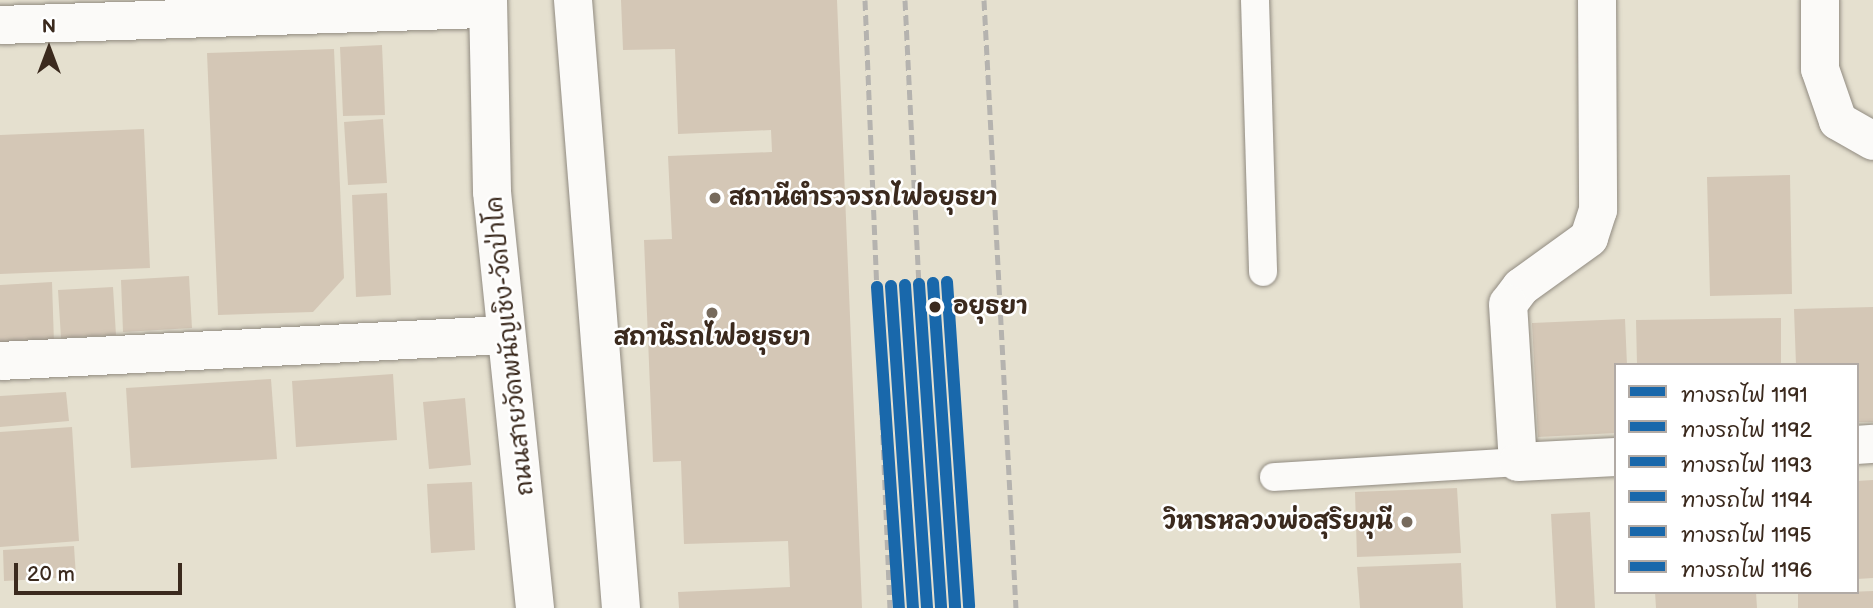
<!DOCTYPE html>
<meta charset="utf-8">
<style>
body{margin:0}
#map{position:relative;width:1873px;height:608px;overflow:hidden;background:#e5e0cf;font-family:"Balsamiq Sans","Playpen Sans Thai",sans-serif}
div>[style]{position:absolute}
.building>*{inset:0;background:#d4c7b6}
.roads{filter:drop-shadow(0 0 2px #918b81) drop-shadow(0 0 2px #918b81)}
.service>*{height:28px;margin:-14px;padding:0 14px;transform-origin:14px;border-radius:14px;background:#fbfaf8}
.minor>*{height:38px;margin:-19px;padding:0 19px;transform-origin:19px;border-radius:19px;background:#fbfaf8}
.secondary>*{height:38px;margin:-19px;padding:0 19px;transform-origin:19px;border-radius:19px;background:#fbfaf8}
.rail>*{height:5px;margin-top:-2.5px;transform-origin:0;background:repeating-linear-gradient(90deg,#b5b3af 0 10px,transparent 0 15px)}
.rail-1>*{height:12px;margin:-6px;padding:0 6px;transform-origin:6px;border-radius:6px;background:#1968ab}
.rail-2>*{height:12px;margin:-6px;padding:0 6px;transform-origin:6px;border-radius:6px;background:#1968ab}
.rail-3>*{height:12px;margin:-6px;padding:0 6px;transform-origin:6px;border-radius:6px;background:#1968ab}
.rail-4>*{height:12px;margin:-6px;padding:0 6px;transform-origin:6px;border-radius:6px;background:#1968ab}
.rail-5>*{height:12px;margin:-6px;padding:0 6px;transform-origin:6px;border-radius:6px;background:#1968ab}
.rail-6>*{height:12px;margin:-6px;padding:0 6px;transform-origin:6px;border-radius:6px;background:#1968ab}
.dots>*{width:19px;height:19px;translate:-50% -50%;box-sizing:border-box;border:4px solid #fff;border-radius:50%}
span{translate:-50% -50%;white-space:nowrap;text-align:center;line-height:1.15;-webkit-text-stroke:5px #fff;paint-order:stroke}
.poi-label{font-size:24px;color:#3b2a1e;font-weight:700}
.left{translate:0 -50%;text-align:left}
.right{translate:-100% -50%;text-align:right}
.stop-label{font-size:24px;color:#3b2a1e;font-weight:700}
.street-label{font-size:24px;color:#3b2a1e}
.legend{position:absolute;left:1614px;top:363px;width:245px;height:231px;box-sizing:border-box;background:#fff;border:2px solid #b1aaa5;margin:0;padding:9px 12px;list-style:none;font-size:21px;color:#3b2a1e}
.legend li{display:flex;align-items:center;gap:14px;height:35px}
.legend b{width:35px;border:2px solid #b1aaa5}
.north{position:absolute;left:14px;top:14px;width:70px;height:70px;-webkit-text-stroke:5px #fff;paint-order:stroke;rotate:0deg;font-size:19px;font-weight:700;line-height:28px;text-align:center;color:#3b2a1e}
.north::after{content:'';display:block;margin:auto;width:24px;height:32px;background:#3b2a1e;clip-path:polygon(50% 0,100% 100%,50% 72%,0 100%)}
.scale{position:absolute;left:14px;top:563px;width:168px;height:32px;box-sizing:border-box;border:4px solid #3b2a1e;border-top:0;padding-left:9px;font-size:21px;line-height:24px;white-space:nowrap;color:#3b2a1e;-webkit-text-stroke:5px #fff;paint-order:stroke}
</style>
<div id="map">
<div class="building">
<div style="clip-path:polygon(621px 0,837px 0,862px 608px,679px 608px,678px 592px,790px 587px,788px 541px,684px 544px,681px 461px,653px 462px,644px 240px,672px 239px,668px 156px,772px 152px,771px 130px,678px 134px,675px 49px,623px 50px)"></div>
<div style="clip-path:polygon(382px 45px,385px 115px,343px 116px,340px 47px)"></div>
<div style="clip-path:polygon(334px 49px,344px 278px,313px 312px,218px 315px,207px 53px)"></div>
<div style="clip-path:polygon(383px 119px,387px 183px,348px 185px,344px 122px)"></div>
<div style="clip-path:polygon(144px 129px,150px 268px,0 274px,0 135px)"></div>
<div style="clip-path:polygon(1790px 175px,1792px 294px,1710px 296px,1707px 177px)"></div>
<div style="clip-path:polygon(387px 193px,391px 295px,356px 297px,352px 195px)"></div>
<div style="clip-path:polygon(189px 276px,192px 328px,123px 332px,121px 280px)"></div>
<div style="clip-path:polygon(52px 282px,54px 343px,0 346px,0 285px)"></div>
<div style="clip-path:polygon(113px 287px,116px 335px,61px 338px,58px 290px)"></div>
<div style="clip-path:polygon(1873px 307px,1873px 422px,1857px 422px,1857px 365px,1796px 365px,1794px 309px)"></div>
<div style="clip-path:polygon(1781px 318px,1781px 365px,1637px 365px,1636px 320px)"></div>
<div style="clip-path:polygon(1625px 319px,1627px 365px,1616px 365px,1616px 433px,1538px 437px,1532px 323px)"></div>
<div style="clip-path:polygon(393px 374px,397px 440px,296px 447px,292px 381px)"></div>
<div style="clip-path:polygon(271px 379px,277px 459px,131px 468px,126px 388px)"></div>
<div style="clip-path:polygon(66px 392px,69px 421px,0 427px,0 396px)"></div>
<div style="clip-path:polygon(465px 398px,471px 465px,429px 469px,423px 402px)"></div>
<div style="clip-path:polygon(72px 427px,79px 541px,0 547px,0 432px)"></div>
<div style="clip-path:polygon(1873px 480px,1873px 578px,1857px 579px,1857px 481px)"></div>
<div style="clip-path:polygon(472px 482px,475px 550px,431px 553px,427px 484px)"></div>
<div style="clip-path:polygon(1457px 488px,1461px 553px,1357px 557px,1355px 492px)"></div>
<div style="clip-path:polygon(1590px 512px,1595px 608px,1556px 608px,1551px 514px)"></div>
<div style="clip-path:polygon(74px 546px,76px 577px,4px 581px,3px 550px)"></div>
<div style="clip-path:polygon(1461px 563px,1463px 608px,1360px 608px,1357px 567px)"></div>
<div style="clip-path:polygon(1873px 591px,1873px 608px,1798px 608px,1798px 594px)"></div>
<div style="clip-path:polygon(1655px 592px,1756px 592px,1757px 608px,1656px 608px)"></div>
</div>
<div class="roads">
<div class="service">
<div style="left:1255px;top:0;width:272px;rotate:88.3deg"></div>
<div style="left:1274px;top:477px;width:244px;rotate:-3.5deg"></div>
</div>
<div class="minor">
<div style="left:1597px;top:0;width:210px;rotate:89.7deg"></div>
<div style="left:1598px;top:210px;width:29px;rotate:108deg"></div>
<div style="left:1589px;top:238px;width:84px;rotate:144.2deg"></div>
<div style="left:1521px;top:287px;width:21px;rotate:127deg"></div>
<div style="left:1508px;top:304px;width:158px;rotate:86.4deg"></div>
<div style="left:1518px;top:462px;width:98px;rotate:-2.9deg"></div>
<div style="left:1820px;top:0;width:69px;rotate:90deg"></div>
<div style="left:1820px;top:69px;width:55px;rotate:70.9deg"></div>
<div style="left:1838px;top:121px;width:40px;rotate:29.7deg"></div>
<div style="left:0;top:25px;width:488px;rotate:-1.9deg"></div>
<div style="left:0;top:361px;width:505px;rotate:-2.95deg"></div>
<div style="left:1857px;top:445px;width:16px;rotate:-4deg"></div>
</div>
<div class="secondary">
<div style="left:488px;top:0;width:192px;rotate:88.8deg"></div>
<div style="left:492px;top:192px;width:418px;rotate:84.1deg"></div>
<div style="left:573px;top:0;width:610px;rotate:85.49deg"></div>
</div>
</div>
<div class="rail">
<div style="left:865px;top:0;width:609px;rotate:87.65deg"></div>
<div style="left:905px;top:0;width:284px;rotate:87.2deg"></div>
<div style="left:984px;top:0;width:609px;rotate:86.99deg"></div>
</div>
<div class="rail-1">
<div style="left:919px;top:284px;width:325px;rotate:86.1deg"></div>
</div>
<div class="rail-2">
<div style="left:905px;top:285px;width:324px;rotate:86.1deg"></div>
</div>
<div class="rail-3">
<div style="left:933px;top:283px;width:325px;rotate:86.1deg"></div>
</div>
<div class="rail-4">
<div style="left:891px;top:286px;width:323px;rotate:86.1deg"></div>
</div>
<div class="rail-5">
<div style="left:947px;top:282px;width:325px;rotate:86.1deg"></div>
</div>
<div class="rail-6">
<div style="left:877px;top:287px;width:322px;rotate:86.1deg"></div>
</div>
<div class="dots">
<div style="left:715px;top:198px;background:#766a5c"></div>
<div style="left:935px;top:307px;background:#3b2a1e"></div>
<div style="left:712px;top:313px;background:#766a5c"></div>
<div style="left:1407px;top:522px;background:#766a5c"></div>
</div>
<div class="poi-label">
<span class="left" style="left:729px;top:198px">สถานีตำรวจรถไฟอยุธยา</span>
<span style="left:712px;top:338px">สถานีรถไฟอยุธยา</span>
<span class="right" style="left:1393px;top:522px">วิหารหลวงพ่อสุริยมุนี</span>
</div>
<div class="stop-label">
<span class="left" style="left:953px;top:307px">อยุธยา</span>
</div>
<div class="street-label">
<span style="left:510px;top:346px;rotate:-96deg">ถนนสายวัดพนัญเชิง-วัดป่าโค</span>
</div>
<ul class="legend">
<li><b style="height:9px;background:#1968ab"></b>ทางรถไฟ 1191</li>
<li><b style="height:9px;background:#1968ab"></b>ทางรถไฟ 1192</li>
<li><b style="height:9px;background:#1968ab"></b>ทางรถไฟ 1193</li>
<li><b style="height:9px;background:#1968ab"></b>ทางรถไฟ 1194</li>
<li><b style="height:9px;background:#1968ab"></b>ทางรถไฟ 1195</li>
<li><b style="height:9px;background:#1968ab"></b>ทางรถไฟ 1196</li>
</ul>
<div class="north">N</div>
<div class="scale">20 m</div>
</div>
